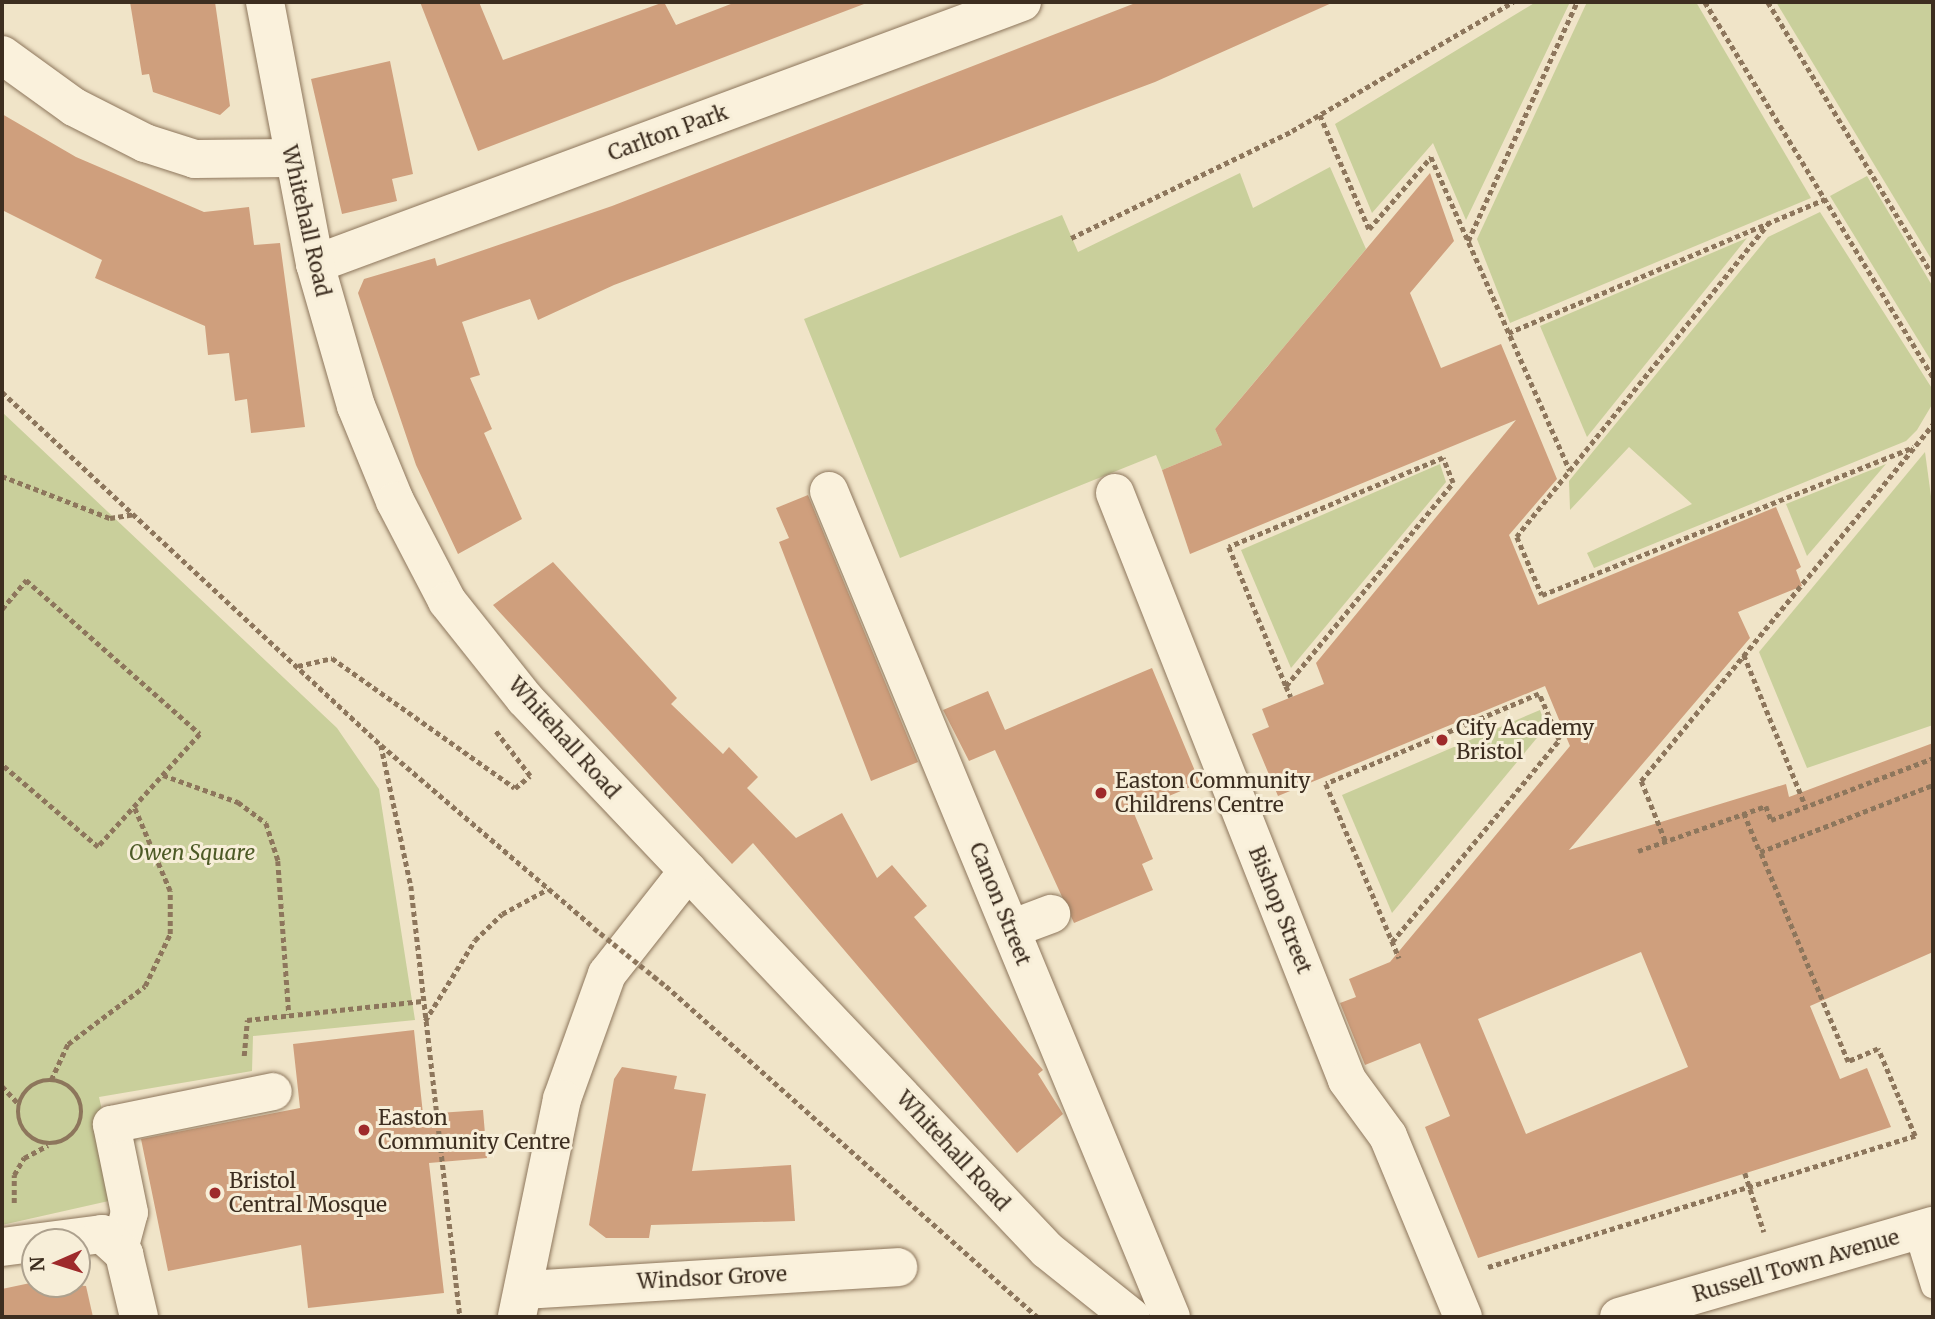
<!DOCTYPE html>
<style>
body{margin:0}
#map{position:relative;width:1935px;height:1319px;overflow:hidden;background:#f0e4c8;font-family:Merriweather,serif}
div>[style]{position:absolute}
.green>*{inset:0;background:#c9cf9b}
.building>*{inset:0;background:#cf9f7d}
.path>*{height:4.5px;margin-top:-2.25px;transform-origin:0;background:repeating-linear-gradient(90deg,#8d765c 0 5px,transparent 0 8.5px)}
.path>.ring{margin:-2.25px;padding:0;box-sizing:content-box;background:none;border:4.5px solid #8d765c;border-radius:50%}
.roads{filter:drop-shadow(0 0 2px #8d765c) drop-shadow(0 0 2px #8d765c)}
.service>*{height:24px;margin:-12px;padding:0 12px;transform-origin:12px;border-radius:12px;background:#faf1dc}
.pedestrian>*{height:37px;margin:-18.5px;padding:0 18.5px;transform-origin:18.5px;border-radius:18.5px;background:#faf1dc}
.minor>*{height:38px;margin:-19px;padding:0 19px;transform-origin:19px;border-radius:19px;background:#faf1dc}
.secondary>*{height:38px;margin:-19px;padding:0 19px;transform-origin:19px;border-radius:19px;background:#faf1dc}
.path-bridge>*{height:4.5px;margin-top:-2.25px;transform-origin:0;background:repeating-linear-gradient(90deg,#8d765c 0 5px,transparent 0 8.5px)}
.dots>*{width:19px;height:19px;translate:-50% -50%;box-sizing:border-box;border:4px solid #f7eed8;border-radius:50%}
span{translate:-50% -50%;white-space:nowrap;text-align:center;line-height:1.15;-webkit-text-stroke:6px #f7eed8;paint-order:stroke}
.street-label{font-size:21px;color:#3d2e20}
.poi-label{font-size:21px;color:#3d2e20}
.left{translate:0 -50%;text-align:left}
.park-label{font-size:21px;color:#4d5a26;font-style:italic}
.frame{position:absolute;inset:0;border:4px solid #3d2e20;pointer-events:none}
.north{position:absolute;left:21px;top:1228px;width:70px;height:70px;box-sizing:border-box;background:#f7eed8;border:2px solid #ada18e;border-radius:50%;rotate:267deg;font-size:19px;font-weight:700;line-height:28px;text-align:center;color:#3d2e20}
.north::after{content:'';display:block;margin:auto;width:24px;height:32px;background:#9e2a2b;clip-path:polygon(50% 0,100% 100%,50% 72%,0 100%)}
</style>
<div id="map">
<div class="green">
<div style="clip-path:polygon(1536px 2px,1570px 2px,1466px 220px,1433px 143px,1372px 213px,1335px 124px)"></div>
<div style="clip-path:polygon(1587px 2px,1696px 2px,1811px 198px,1510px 323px,1477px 239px)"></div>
<div style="clip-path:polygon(1776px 2px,1933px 2px,1933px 262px)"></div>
<div style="clip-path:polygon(1330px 167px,1366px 249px,1215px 429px,1222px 445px,1162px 470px,1156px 455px,900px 558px,804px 319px,1062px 215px,1078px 252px,1240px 173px,1253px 208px)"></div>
<div style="clip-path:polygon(1867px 176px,1933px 287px,1933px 364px,1830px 196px)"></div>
<div style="clip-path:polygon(1820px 212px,1933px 390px,1933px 403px,1917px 430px,1906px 441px,1594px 568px,1587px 553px,1692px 504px,1629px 447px,1570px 510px,1569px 481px,1768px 237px)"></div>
<div style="clip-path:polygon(1747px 238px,1587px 437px,1540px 326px)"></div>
<div style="clip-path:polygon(2px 412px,337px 728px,379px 789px,415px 1020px,253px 1036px,252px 1071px,99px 1097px,122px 1198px,2px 1225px)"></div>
<div style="clip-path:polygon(1925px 452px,1933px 511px,1933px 725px,1807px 768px,1759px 652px)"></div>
<div style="clip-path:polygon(1440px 464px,1446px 482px,1291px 668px,1241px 550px)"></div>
<div style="clip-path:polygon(1886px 464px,1807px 556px,1786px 504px)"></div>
<div style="clip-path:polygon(1540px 710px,1546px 727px,1392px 913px,1342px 795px)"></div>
</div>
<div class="building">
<div style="clip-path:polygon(130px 2px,215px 2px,230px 106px,220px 115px,153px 92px,149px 74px,142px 75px)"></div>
<div style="clip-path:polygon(420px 2px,479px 2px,503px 60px,664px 2px,676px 25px,736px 2px,864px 4px,478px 151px)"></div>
<div style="clip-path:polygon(1138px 2px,1334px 2px,1155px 82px,614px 285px,538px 320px,530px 299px,462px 322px,480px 375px,470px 378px,492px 429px,484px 433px,522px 519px,458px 554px,416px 465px,358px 293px,364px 279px,435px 258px,437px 266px,612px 206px)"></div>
<div style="clip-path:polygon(390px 61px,413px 174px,392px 179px,397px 201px,342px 214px,311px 79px)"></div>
<div style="clip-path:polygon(2px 114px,76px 157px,204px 212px,249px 207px,254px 245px,280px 243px,305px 427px,251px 433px,247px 399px,235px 401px,229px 353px,208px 355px,205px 326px,95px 278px,102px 260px,2px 210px)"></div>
<div style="clip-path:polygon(evenodd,1430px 173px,1454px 241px,1410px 293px,1441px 368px,1501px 344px,1557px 479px,1509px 535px,1538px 605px,1776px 507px,1801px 567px,1796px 570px,1802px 586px,1738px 612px,1750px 638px,1569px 850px,1786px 784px,1789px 797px,1933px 743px,1933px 952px,1810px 1006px,1840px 1079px,1867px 1068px,1891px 1127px,1478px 1258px,1425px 1127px,1450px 1116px,1420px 1043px,1365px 1065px,1340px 1003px,1356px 997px,1349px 979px,1390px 962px,1570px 746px,1545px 686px,1278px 796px,1252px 734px,1269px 727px,1262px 709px,1324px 684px,1316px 663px,1516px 420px,1190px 554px,1162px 470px,1222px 445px,1215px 429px,1430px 173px,1641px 952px,1688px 1067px,1526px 1134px,1478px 1019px,1641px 952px)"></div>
<div style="clip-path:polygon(808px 495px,918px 762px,871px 781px,779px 542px,789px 538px,776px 508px)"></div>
<div style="clip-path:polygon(553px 562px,677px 698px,671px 704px,723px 754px,729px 747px,758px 777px,747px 788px,796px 838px,842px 813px,877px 878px,892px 865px,927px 906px,914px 917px,1043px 1070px,1038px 1074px,1063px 1114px,1017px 1153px,753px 843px,732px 864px,493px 605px)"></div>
<div style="clip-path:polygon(1152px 668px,1200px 783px,1133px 811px,1153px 859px,1142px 864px,1153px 890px,1074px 923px,995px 750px,969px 761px,943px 710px,988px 691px,1005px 730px)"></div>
<div style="clip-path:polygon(414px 1030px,423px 1114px,483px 1110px,487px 1158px,429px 1163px,444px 1293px,308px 1308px,301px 1245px,168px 1271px,141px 1139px,300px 1108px,293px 1044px)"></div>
<div style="clip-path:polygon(622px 1067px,677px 1076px,674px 1089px,706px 1094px,692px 1171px,791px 1165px,795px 1221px,651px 1225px,649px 1238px,606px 1238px,589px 1225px,614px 1079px)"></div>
<div style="clip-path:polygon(35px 1282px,86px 1286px,93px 1317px,2px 1317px,2px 1289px)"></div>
</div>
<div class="path">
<div style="left:1705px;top:2px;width:439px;rotate:58.7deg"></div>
<div style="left:1768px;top:2px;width:319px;rotate:58.9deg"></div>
<div style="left:1320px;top:115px;width:124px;rotate:66.7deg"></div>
<div style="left:1369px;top:229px;width:95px;rotate:-49.3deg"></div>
<div style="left:1431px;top:157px;width:343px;rotate:66.1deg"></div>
<div style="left:1770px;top:222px;width:404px;rotate:128.8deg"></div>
<div style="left:1517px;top:537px;width:63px;rotate:66.7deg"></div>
<div style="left:1542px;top:595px;width:400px;rotate:-21.7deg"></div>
<div style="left:1071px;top:238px;width:246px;rotate:-25.8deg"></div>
<div style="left:1292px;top:131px;width:256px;rotate:-30.3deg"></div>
<div style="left:1468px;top:241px;width:263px;rotate:-65.5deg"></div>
<div style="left:1508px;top:333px;width:344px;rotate:-22.9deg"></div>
<div style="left:2px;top:392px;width:518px;rotate:42.97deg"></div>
<div style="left:381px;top:745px;width:277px;rotate:40.6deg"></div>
<div style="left:2px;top:476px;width:116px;rotate:21.3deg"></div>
<div style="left:110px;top:518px;width:24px;rotate:-9deg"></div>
<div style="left:2px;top:609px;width:38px;rotate:-50deg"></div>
<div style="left:26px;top:580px;width:232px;rotate:41.5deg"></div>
<div style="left:200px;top:734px;width:152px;rotate:132.1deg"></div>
<div style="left:98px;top:847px;width:126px;rotate:-139.5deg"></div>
<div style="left:1744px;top:655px;width:164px;rotate:67.8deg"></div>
<div style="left:298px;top:666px;width:35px;rotate:-13deg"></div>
<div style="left:332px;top:658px;width:224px;rotate:35.4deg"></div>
<div style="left:515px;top:788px;width:19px;rotate:-39deg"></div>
<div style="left:530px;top:776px;width:59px;rotate:-127.5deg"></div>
<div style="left:1286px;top:686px;width:263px;rotate:-50.6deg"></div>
<div style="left:1453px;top:483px;width:27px;rotate:-112deg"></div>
<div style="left:1443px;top:458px;width:232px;rotate:157.4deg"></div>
<div style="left:1229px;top:547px;width:150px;rotate:67.7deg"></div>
<div style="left:1286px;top:686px;width:12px;rotate:66deg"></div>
<div style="left:381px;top:745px;width:144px;rotate:78deg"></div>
<div style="left:411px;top:886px;width:434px;rotate:83.5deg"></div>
<div style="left:163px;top:775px;width:80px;rotate:19.8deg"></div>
<div style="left:238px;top:802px;width:35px;rotate:37deg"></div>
<div style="left:266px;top:823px;width:40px;rotate:72deg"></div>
<div style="left:278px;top:861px;width:154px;rotate:85.9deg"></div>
<div style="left:1744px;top:813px;width:42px;rotate:67.7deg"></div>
<div style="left:1665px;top:841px;width:65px;rotate:-111.8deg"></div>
<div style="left:1641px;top:781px;width:461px;rotate:-50.7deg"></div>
<div style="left:1638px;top:851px;width:136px;rotate:-19.4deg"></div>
<div style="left:1766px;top:806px;width:15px;rotate:70deg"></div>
<div style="left:1771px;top:820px;width:173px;rotate:-20.9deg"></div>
<div style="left:1392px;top:942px;width:262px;rotate:-50.4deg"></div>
<div style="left:1559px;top:740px;width:50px;rotate:-113.5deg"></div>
<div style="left:1539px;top:694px;width:231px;rotate:157.1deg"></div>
<div style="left:1326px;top:784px;width:189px;rotate:67.2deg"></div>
<div style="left:666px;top:986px;width:498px;rotate:41.7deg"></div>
<div style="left:425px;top:1021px;width:95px;rotate:-58.3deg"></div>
<div style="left:475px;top:940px;width:37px;rotate:-44deg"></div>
<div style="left:502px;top:914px;width:52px;rotate:-28.5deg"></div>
<div style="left:244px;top:1056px;width:36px;rotate:-85deg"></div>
<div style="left:247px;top:1020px;width:176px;rotate:-6.2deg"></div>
<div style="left:51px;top:1080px;width:40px;rotate:-65deg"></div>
<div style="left:68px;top:1044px;width:96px;rotate:-37deg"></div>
<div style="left:145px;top:986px;width:58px;rotate:-64.3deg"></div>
<div style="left:170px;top:934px;width:43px;rotate:-90deg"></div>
<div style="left:170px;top:891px;width:91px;rotate:-113.2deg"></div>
<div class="ring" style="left:18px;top:1080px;width:59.5px;height:59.5px"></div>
<div style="left:2px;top:1086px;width:25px;rotate:47deg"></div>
<div style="left:1745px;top:1173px;width:62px;rotate:72.1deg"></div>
<div style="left:14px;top:1203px;width:28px;rotate:-90deg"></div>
<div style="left:14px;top:1175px;width:20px;rotate:-60deg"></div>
<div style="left:24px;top:1158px;width:27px;rotate:-28deg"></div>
<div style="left:1488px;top:1267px;width:447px;rotate:-17.1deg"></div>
<div style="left:1915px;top:1136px;width:95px;rotate:-113deg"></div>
<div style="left:1878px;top:1049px;width:33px;rotate:157deg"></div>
<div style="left:1848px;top:1062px;width:228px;rotate:-112.7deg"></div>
<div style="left:1760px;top:852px;width:186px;rotate:-21.2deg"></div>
</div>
<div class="roads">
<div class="service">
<div style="left:1916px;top:1231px;width:58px;rotate:72.8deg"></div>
</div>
<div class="pedestrian">
<div style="left:119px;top:1249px;width:38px;rotate:-75deg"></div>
<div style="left:129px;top:1212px;width:90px;rotate:-101.6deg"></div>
<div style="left:111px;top:1124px;width:165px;rotate:-11.5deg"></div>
</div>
<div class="minor">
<div style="left:2px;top:55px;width:89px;rotate:35.8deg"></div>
<div style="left:74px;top:107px;width:80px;rotate:26.9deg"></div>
<div style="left:145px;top:143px;width:52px;rotate:17.7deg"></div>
<div style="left:195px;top:159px;width:95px;rotate:-0.6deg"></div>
<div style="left:315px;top:264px;width:754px;rotate:-20.33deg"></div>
<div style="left:829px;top:491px;width:894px;rotate:67.51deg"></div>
<div style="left:1115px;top:493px;width:631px;rotate:68.43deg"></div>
<div style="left:1347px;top:1080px;width:69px;rotate:53.8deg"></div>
<div style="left:1388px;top:1136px;width:196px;rotate:67.5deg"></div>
<div style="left:688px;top:871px;width:522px;rotate:46.55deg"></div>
<div style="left:1047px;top:1250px;width:107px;rotate:38.6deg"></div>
<div style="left:1011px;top:929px;width:43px;rotate:-20.6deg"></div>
<div style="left:2px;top:1247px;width:101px;rotate:-7.4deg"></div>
<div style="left:102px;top:1234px;width:30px;rotate:42deg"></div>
<div style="left:124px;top:1254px;width:65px;rotate:76.6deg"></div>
<div style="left:526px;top:1290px;width:373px;rotate:-3.5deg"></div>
<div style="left:1619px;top:1317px;width:327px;rotate:-16.2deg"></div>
</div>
<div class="secondary">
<div style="left:265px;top:2px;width:267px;rotate:79.2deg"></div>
<div style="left:315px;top:264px;width:148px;rotate:73.9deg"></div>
<div style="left:356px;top:406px;width:103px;rotate:67.7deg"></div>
<div style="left:395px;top:501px;width:113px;rotate:62.5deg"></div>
<div style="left:447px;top:601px;width:125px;rotate:51.5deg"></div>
<div style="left:525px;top:699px;width:237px;rotate:46.5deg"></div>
<div style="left:688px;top:871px;width:131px;rotate:128.2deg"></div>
<div style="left:607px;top:974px;width:133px;rotate:109.8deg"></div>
<div style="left:562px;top:1099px;width:223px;rotate:101.7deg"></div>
</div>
</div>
<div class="path-bridge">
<div style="left:594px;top:928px;width:92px;rotate:38.9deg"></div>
</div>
<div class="dots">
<div style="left:1442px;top:740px;background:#9e2a2b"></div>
<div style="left:1101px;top:793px;background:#9e2a2b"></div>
<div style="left:364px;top:1130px;background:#9e2a2b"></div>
<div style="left:215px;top:1193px;background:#9e2a2b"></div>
</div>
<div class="street-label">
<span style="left:668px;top:133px;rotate:-20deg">Carlton Park</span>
<span style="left:306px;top:221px;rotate:77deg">Whitehall Road</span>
<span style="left:564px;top:738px;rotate:48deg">Whitehall Road</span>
<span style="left:1000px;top:904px;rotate:68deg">Canon Street</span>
<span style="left:1280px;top:910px;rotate:68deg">Bishop Street</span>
<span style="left:953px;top:1151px;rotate:47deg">Whitehall Road</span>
<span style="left:1796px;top:1266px;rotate:-16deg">Russell Town Avenue</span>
<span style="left:712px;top:1278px;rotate:-3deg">Windsor Grove</span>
</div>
<div class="poi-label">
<span class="left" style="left:1456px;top:740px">City Academy<br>Bristol</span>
<span class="left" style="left:1115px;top:793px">Easton Community<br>Childrens Centre</span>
<span class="left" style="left:378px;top:1130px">Easton<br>Community Centre</span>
<span class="left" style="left:229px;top:1193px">Bristol<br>Central Mosque</span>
</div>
<div class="park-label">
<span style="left:192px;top:853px">Owen Square</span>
</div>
<div class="frame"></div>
<div class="north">N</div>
</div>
